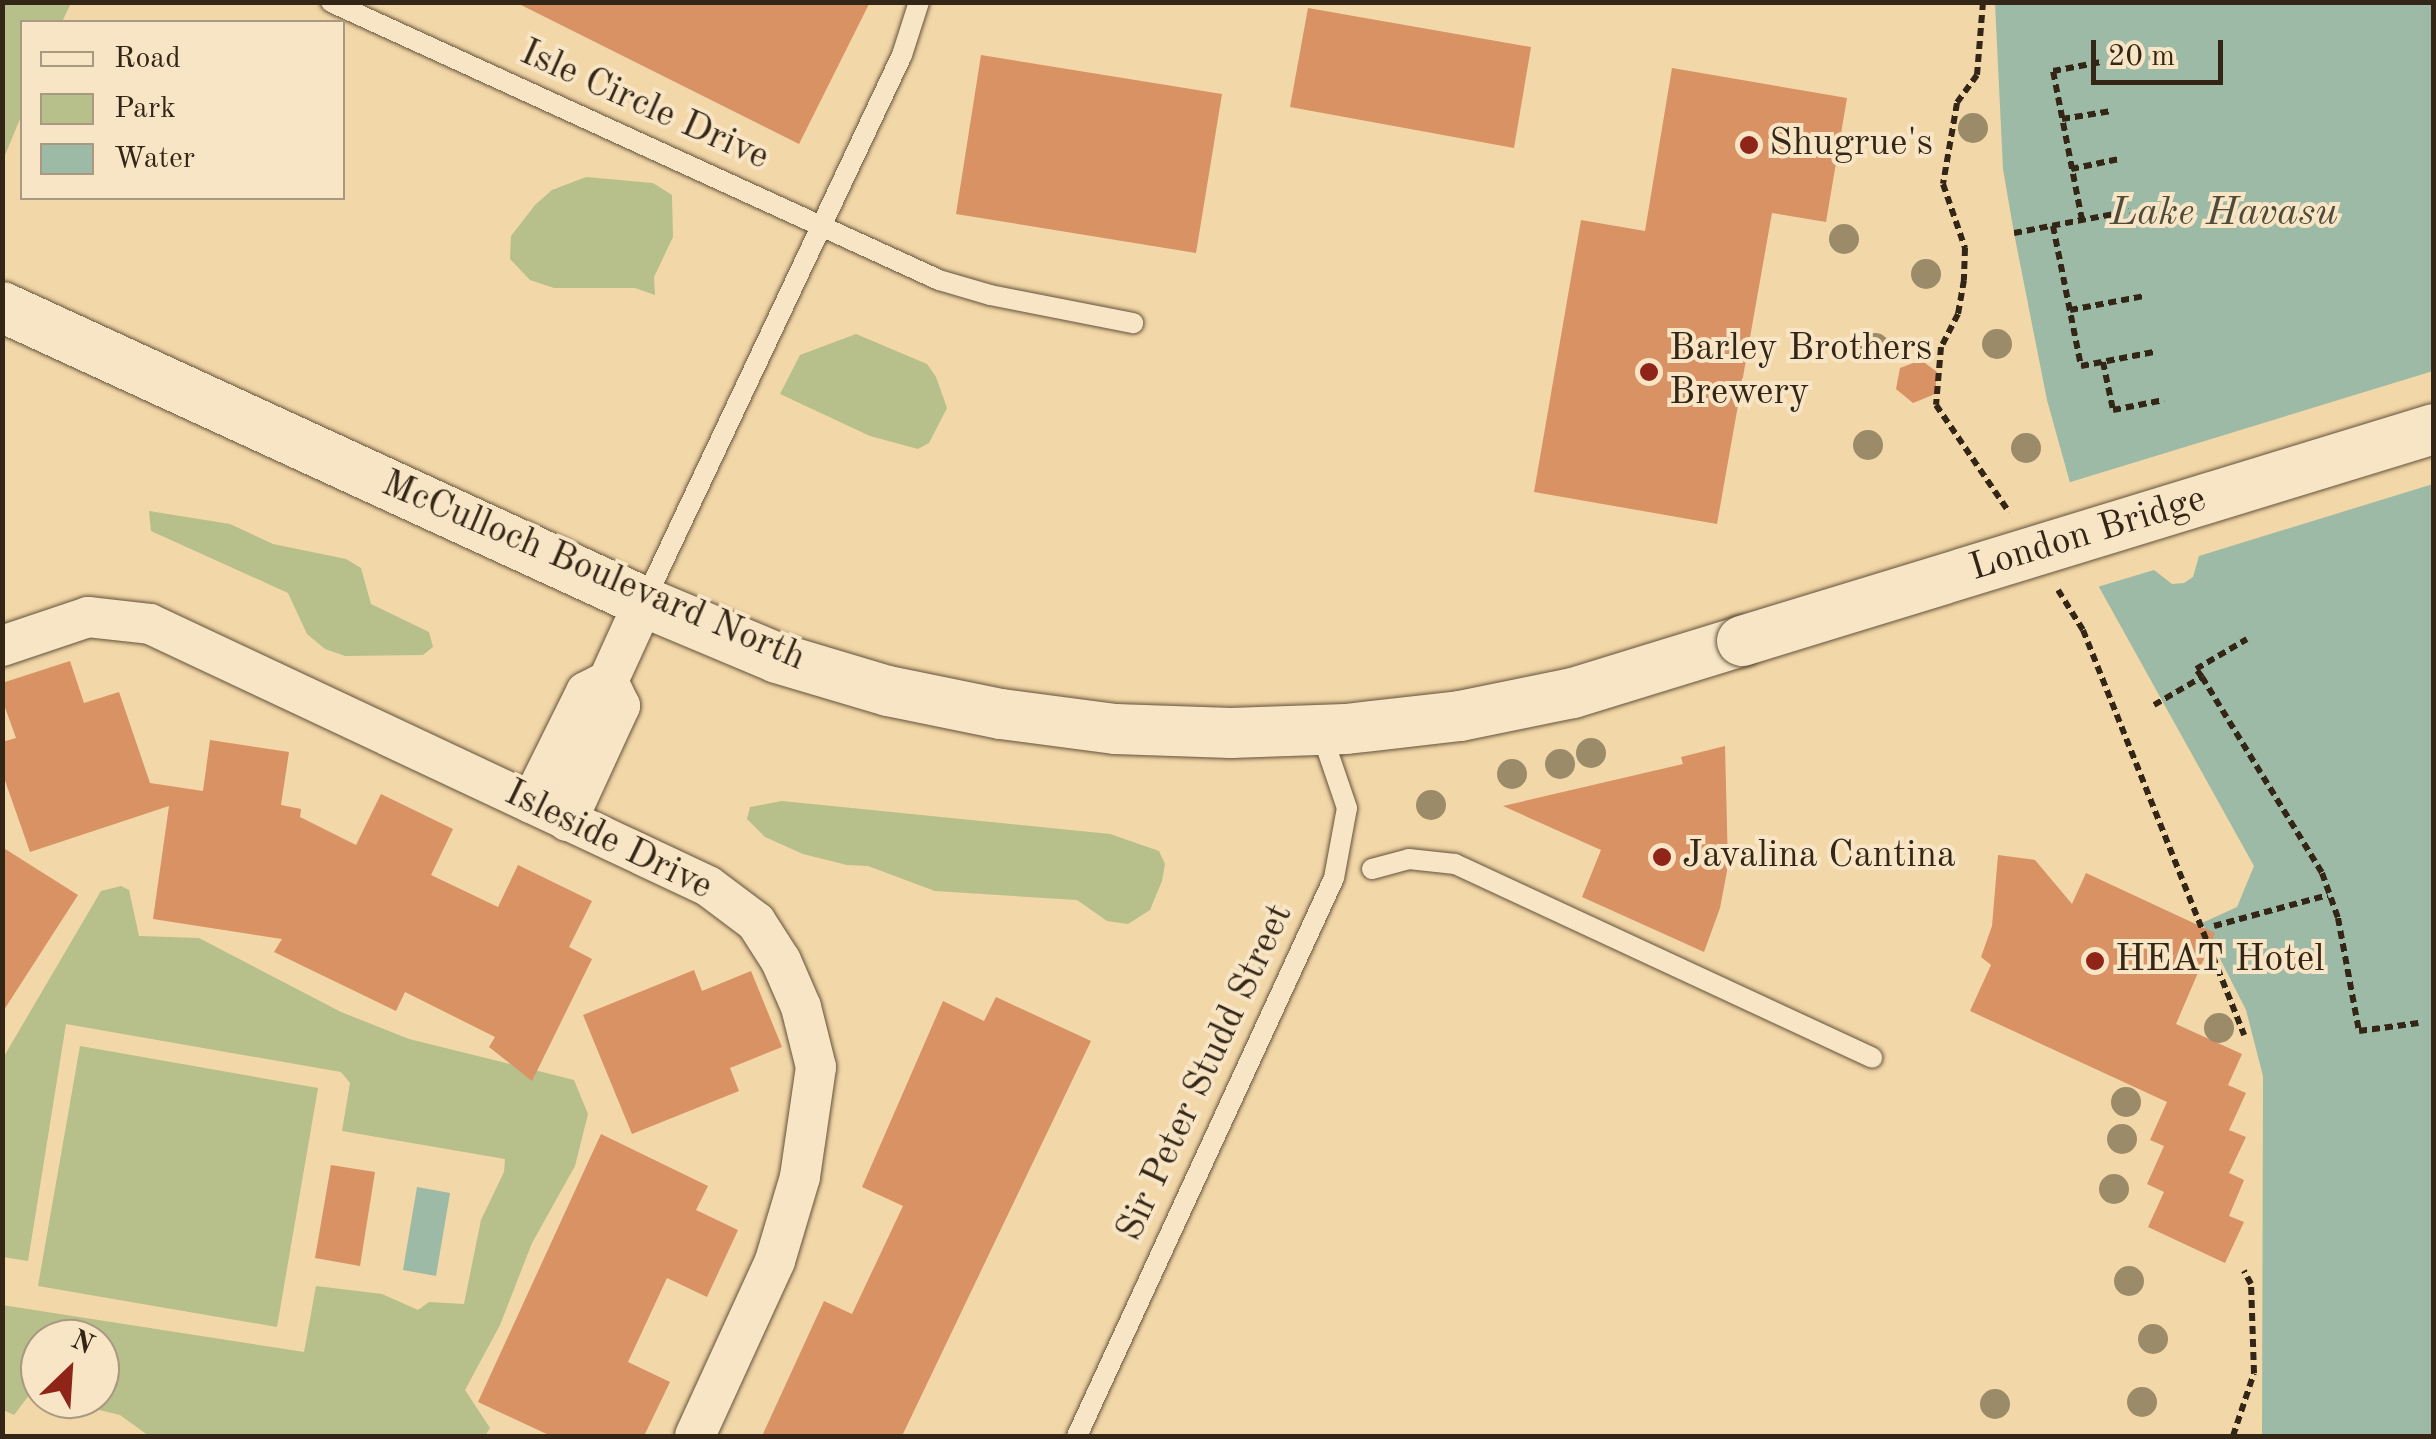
<!DOCTYPE html>
<style>
body{margin:0}
#map{position:relative;width:2436px;height:1439px;overflow:hidden;background:#f2d7a8;font-family:"Old Standard TT",serif}
div>[style]{position:absolute}
.green>*{inset:0;background:#b7bf8a}
.water>*{inset:0;background:#9cbaa5}
.pier>*{inset:0;background:#f2d7a8}
.building>*{inset:0;background:#d89264}
.path>*{height:6px;margin-top:-3px;transform-origin:0;background:repeating-linear-gradient(90deg,#342616 0 8px,transparent 0 13px)}
.roads{filter:drop-shadow(0 0 2px #64523a) drop-shadow(0 0 2px #64523a)}
.service>*{height:20px;margin:-10px;padding:0 10px;transform-origin:10px;border-radius:10px;background:#f7e5c6}
.minor>*{height:40px;margin:-20px;padding:0 20px;transform-origin:20px;border-radius:20px;background:#f7e5c6}
.tertiary>*{height:50px;margin:-25px;padding:0 25px;transform-origin:25px;border-radius:25px;background:#f7e5c6}
.bridges{filter:drop-shadow(0 0 2px #64523a) drop-shadow(0 0 2px #64523a)}
.tertiary-bridge>*{height:50px;margin:-25px;padding:0 25px;transform-origin:25px;border-radius:25px;background:#f7e5c6}
.trees>*{width:30px;height:30px;margin:-15px;border-radius:50%;background:#9c8b68}
.dots>*{width:28px;height:28px;translate:-50% -50%;box-sizing:border-box;border:5px solid #f7e5c6;border-radius:50%}
span{translate:-50% -50%;white-space:nowrap;text-align:center;line-height:1.15;-webkit-text-stroke:8px #f7e5c6;paint-order:stroke}
.street-label{font-size:38px;color:#342616}
.poi-label{font-size:38px;color:#342616}
.left{translate:0 -50%;text-align:left}
.water-label{font-size:40px;color:#4e4b3a;font-style:italic}
.frame{position:absolute;inset:0;border:5px solid #342616;pointer-events:none}
.legend{position:absolute;left:20px;top:20px;width:325px;height:180px;box-sizing:border-box;background:#f7e5c6;border:2px solid #a99980;margin:0;padding:12px 18px;list-style:none;font-size:30px;color:#342616}
.legend li{display:flex;align-items:center;gap:20px;height:50px}
.legend b{width:50px;border:2px solid #a99980}
.north{position:absolute;left:20px;top:1319px;width:100px;height:100px;box-sizing:border-box;background:#f7e5c6;border:2px solid #a99980;border-radius:50%;rotate:25deg;font-size:28px;font-weight:700;line-height:40px;text-align:center;color:#342616}
.north::after{content:'';display:block;margin:auto;width:35px;height:45px;background:#8f2418;clip-path:polygon(50% 0,100% 100%,50% 72%,0 100%)}
.scale{position:absolute;left:2091px;top:40px;width:132px;height:45px;box-sizing:border-box;border:5px solid #342616;border-top:0;padding-left:12px;font-size:30px;line-height:35px;white-space:nowrap;color:#342616;-webkit-text-stroke:8px #f7e5c6;paint-order:stroke}
</style>
<div id="map">
<div class="green">
<div style="clip-path:polygon(3px 2px,71px 3px,62px 22px,22px 22px,22px 114px,3px 160px)"></div>
<div style="clip-path:polygon(586px 177px,653px 183px,672px 195px,673px 237px,654px 277px,655px 295px,635px 288px,554px 288px,530px 280px,510px 259px,511px 236px,535px 205px,552px 190px)"></div>
<div style="clip-path:polygon(856px 334px,927px 364px,936px 377px,947px 408px,929px 443px,918px 449px,870px 436px,780px 394px,800px 355px)"></div>
<div style="clip-path:polygon(149px 511px,230px 524px,273px 544px,346px 559px,361px 568px,371px 604px,429px 632px,433px 647px,423px 655px,345px 656px,325px 649px,307px 634px,288px 593px,151px 531px)"></div>
<div style="clip-path:polygon(782px 801px,1110px 834px,1159px 851px,1165px 864px,1162px 881px,1150px 910px,1128px 924px,1107px 921px,1077px 900px,935px 891px,868px 866px,847px 865px,803px 854px,765px 837px,747px 819px,750px 807px)"></div>
<div style="clip-path:polygon(121px 886px,129px 890px,139px 936px,199px 938px,341px 1012px,409px 1039px,574px 1080px,588px 1114px,575px 1166px,532px 1243px,500px 1325px,465px 1390px,490px 1428px,485px 1436px,149px 1436px,120px 1415px,54px 1399px,100px 1399px,100px 1339px,40px 1339px,40px 1393px,33px 1390px,14px 1415px,3px 1410px,2px 1305px,304px 1352px,316px 1286px,382px 1294px,418px 1310px,429px 1302px,464px 1304px,481px 1220px,504px 1172px,505px 1159px,342px 1131px,350px 1083px,341px 1072px,66px 1024px,28px 1261px,3px 1257px,3px 1058px,101px 891px)"></div>
<div style="clip-path:polygon(80px 1046px,318px 1088px,277px 1327px,38px 1286px)"></div>
</div>
<div class="water">
<div style="clip-path:polygon(1995px 3px,2433px 3px,2433px 1436px,2262px 1436px,2263px 1076px,2246px 1010px,2202px 923px,2237px 907px,2254px 866px,2099px 587px,2047px 400px,2014px 233px,2003px 169px)"></div>
<div style="clip-path:polygon(417px 1187px,450px 1193px,436px 1276px,403px 1270px)"></div>
</div>
<div class="pier">
<div style="clip-path:polygon(2433px 371px,2433px 484px,2199px 556px,2193px 577px,2184px 583px,2172px 584px,2154px 570px,2094px 588px,2064px 484px)"></div>
</div>
<div class="building">
<div style="clip-path:polygon(515px 2px,870px 2px,799px 144px)"></div>
<div style="clip-path:polygon(1308px 8px,1531px 47px,1514px 148px,1290px 107px)"></div>
<div style="clip-path:polygon(981px 55px,1222px 94px,1196px 253px,956px 214px)"></div>
<div style="clip-path:polygon(1672px 68px,1847px 98px,1826px 222px,1772px 213px,1717px 524px,1534px 492px,1581px 220px,1645px 231px)"></div>
<div style="clip-path:polygon(1921px 360px,1937px 372px,1935px 394px,1913px 403px,1896px 389px,1900px 368px)"></div>
<div style="clip-path:polygon(70px 661px,84px 703px,119px 692px,150px 783px,203px 791px,210px 740px,289px 752px,281px 805px,301px 809px,300px 817px,356px 845px,381px 794px,453px 829px,431px 875px,498px 907px,518px 865px,592px 901px,569px 947px,592px 959px,532px 1081px,489px 1047px,495px 1037px,405px 992px,396px 1011px,274px 952px,282px 939px,153px 919px,169px 806px,30px 852px,2px 772px,2px 742px,16px 738px,2px 699px,2px 683px)"></div>
<div style="clip-path:polygon(1725px 746px,1728px 866px,1720px 908px,1704px 952px,1582px 897px,1601px 850px,1503px 806px,1683px 764px,1681px 757px)"></div>
<div style="clip-path:polygon(2px 847px,78px 895px,2px 1013px)"></div>
<div style="clip-path:polygon(1998px 855px,2035px 860px,2072px 904px,2086px 873px,2215px 933px,2176px 1024px,2242px 1054px,2228px 1085px,2246px 1093px,2229px 1130px,2246px 1137px,2229px 1173px,2244px 1180px,2229px 1216px,2244px 1222px,2225px 1263px,2148px 1227px,2164px 1192px,2147px 1184px,2164px 1146px,2150px 1140px,2167px 1102px,1970px 1011px,1991px 965px,1981px 957px,1992px 926px)"></div>
<div style="clip-path:polygon(694px 970px,702px 991px,751px 971px,782px 1047px,730px 1068px,739px 1091px,632px 1134px,583px 1015px)"></div>
<div style="clip-path:polygon(996px 997px,1091px 1041px,902px 1436px,762px 1436px,824px 1301px,852px 1314px,903px 1206px,862px 1187px,943px 1001px,984px 1021px)"></div>
<div style="clip-path:polygon(601px 1134px,708px 1186px,696px 1210px,738px 1230px,707px 1297px,667px 1278px,628px 1362px,670px 1382px,644px 1436px,551px 1436px,478px 1402px)"></div>
<div style="clip-path:polygon(331px 1165px,375px 1172px,360px 1266px,315px 1258px)"></div>
</div>
<div class="path">
<div style="left:1983px;top:2px;width:73px;rotate:94.7deg"></div>
<div style="left:1977px;top:75px;width:34px;rotate:126deg"></div>
<div style="left:1957px;top:103px;width:82px;rotate:99.8deg"></div>
<div style="left:1943px;top:184px;width:68px;rotate:71deg"></div>
<div style="left:1965px;top:248px;width:32px;rotate:92deg"></div>
<div style="left:1964px;top:280px;width:35px;rotate:100deg"></div>
<div style="left:1958px;top:314px;width:37px;rotate:117deg"></div>
<div style="left:1941px;top:347px;width:58px;rotate:94.9deg"></div>
<div style="left:1936px;top:405px;width:130px;rotate:55.7deg"></div>
<div style="left:2062px;top:119px;width:50px;rotate:-9.3deg"></div>
<div style="left:2071px;top:169px;width:49px;rotate:-11.8deg"></div>
<div style="left:2082px;top:220px;width:152px;rotate:-101deg"></div>
<div style="left:2053px;top:71px;width:49px;rotate:-10.6deg"></div>
<div style="left:2053px;top:226px;width:143px;rotate:78.7deg"></div>
<div style="left:2081px;top:366px;width:74px;rotate:-10.9deg"></div>
<div style="left:2014px;top:233px;width:117px;rotate:-10.8deg"></div>
<div style="left:2070px;top:310px;width:75px;rotate:-10.7deg"></div>
<div style="left:2103px;top:362px;width:49px;rotate:78.2deg"></div>
<div style="left:2113px;top:410px;width:52px;rotate:-11.1deg"></div>
<div style="left:2058px;top:590px;width:47px;rotate:58deg"></div>
<div style="left:2083px;top:630px;width:436px;rotate:68.3deg"></div>
<div style="left:2202px;top:677px;width:10px;rotate:-127deg"></div>
<div style="left:2196px;top:669px;width:59px;rotate:-30.5deg"></div>
<div style="left:2154px;top:705px;width:56px;rotate:-30.3deg"></div>
<div style="left:2202px;top:677px;width:230px;rotate:58.5deg"></div>
<div style="left:2322px;top:873px;width:48px;rotate:70.4deg"></div>
<div style="left:2338px;top:918px;width:115px;rotate:79.5deg"></div>
<div style="left:2359px;top:1031px;width:60px;rotate:-7.7deg"></div>
<div style="left:2214px;top:926px;width:118px;rotate:-15.2deg"></div>
<div style="left:2233px;top:1436px;width:66px;rotate:-71.6deg"></div>
<div style="left:2254px;top:1373px;width:89px;rotate:-91.9deg"></div>
<div style="left:2251px;top:1284px;width:15px;rotate:-118deg"></div>
</div>
<div class="roads">
<div class="service">
<div style="left:331px;top:2px;width:669px;rotate:24.57deg"></div>
<div style="left:939px;top:280px;width:53px;rotate:16.4deg"></div>
<div style="left:990px;top:295px;width:146px;rotate:11.1deg"></div>
<div style="left:644px;top:602px;width:605px;rotate:-64.75deg"></div>
<div style="left:902px;top:55px;width:56px;rotate:-72.2deg"></div>
<div style="left:1372px;top:869px;width:38px;rotate:-15deg"></div>
<div style="left:1409px;top:859px;width:46px;rotate:6.2deg"></div>
<div style="left:1455px;top:864px;width:460px;rotate:24.9deg"></div>
<div style="left:1077px;top:1436px;width:614px;rotate:-65.27deg"></div>
<div style="left:1334px;top:878px;width:71px;rotate:-79.5deg"></div>
<div style="left:1347px;top:808px;width:80px;rotate:-108.9deg"></div>
</div>
<div class="minor">
<div style="left:2px;top:646px;width:91px;rotate:-18.6deg"></div>
<div style="left:88px;top:617px;width:62px;rotate:6.4deg"></div>
<div style="left:150px;top:624px;width:616px;rotate:25.15deg"></div>
<div style="left:708px;top:886px;width:60px;rotate:36.9deg"></div>
<div style="left:756px;top:922px;width:46px;rotate:57.3deg"></div>
<div style="left:781px;top:961px;width:50px;rotate:66.5deg"></div>
<div style="left:801px;top:1007px;width:62px;rotate:76deg"></div>
<div style="left:816px;top:1067px;width:111px;rotate:98.3deg"></div>
<div style="left:800px;top:1177px;width:88px;rotate:106.6deg"></div>
<div style="left:775px;top:1261px;width:192px;rotate:114.6deg"></div>
<div style="left:531px;top:803px;width:124px;rotate:-63.6deg"></div>
<div style="left:586px;top:692px;width:25px;rotate:-27deg"></div>
<div style="left:608px;top:681px;width:87px;rotate:-65.5deg"></div>
<div style="left:567px;top:821px;width:127px;rotate:-65.3deg"></div>
<div style="left:620px;top:706px;width:28px;rotate:-116deg"></div>
</div>
<div class="tertiary">
<div style="left:2px;top:307px;width:707px;rotate:24.68deg"></div>
<div style="left:644px;top:602px;width:144px;rotate:22.8deg"></div>
<div style="left:777px;top:658px;width:116px;rotate:16.6deg"></div>
<div style="left:888px;top:691px;width:115px;rotate:11.5deg"></div>
<div style="left:1001px;top:714px;width:115px;rotate:7.5deg"></div>
<div style="left:1115px;top:729px;width:116px;rotate:2deg"></div>
<div style="left:1231px;top:733px;width:115px;rotate:-2deg"></div>
<div style="left:1346px;top:729px;width:115px;rotate:-6.5deg"></div>
<div style="left:1460px;top:716px;width:115px;rotate:-11.5deg"></div>
<div style="left:1573px;top:693px;width:177px;rotate:-17.1deg"></div>
</div>
</div>
<div class="bridges">
<div class="tertiary-bridge">
<div style="left:1742px;top:641px;width:724px;rotate:-17.03deg"></div>
</div>
</div>
<div class="trees">
<div style="left:1973px;top:128px"></div>
<div style="left:1844px;top:239px"></div>
<div style="left:1926px;top:274px"></div>
<div style="left:1997px;top:344px"></div>
<div style="left:1875px;top:348px"></div>
<div style="left:1868px;top:445px"></div>
<div style="left:2026px;top:448px"></div>
<div style="left:1591px;top:753px"></div>
<div style="left:1560px;top:764px"></div>
<div style="left:1512px;top:774px"></div>
<div style="left:1431px;top:805px"></div>
<div style="left:2219px;top:1028px"></div>
<div style="left:2126px;top:1102px"></div>
<div style="left:2122px;top:1139px"></div>
<div style="left:2114px;top:1189px"></div>
<div style="left:2129px;top:1281px"></div>
<div style="left:2153px;top:1339px"></div>
<div style="left:2142px;top:1402px"></div>
<div style="left:1995px;top:1404px"></div>
</div>
<div class="dots">
<div style="left:1749px;top:145px;background:#8f2418"></div>
<div style="left:1649px;top:372px;background:#8f2418"></div>
<div style="left:1662px;top:857px;background:#8f2418"></div>
<div style="left:2095px;top:961px;background:#8f2418"></div>
</div>
<div class="street-label">
<span style="left:644px;top:106px;rotate:24deg">Isle Circle Drive</span>
<span style="left:2088px;top:535px;rotate:-17deg">London Bridge</span>
<span style="left:593px;top:572px;rotate:23deg">McCulloch Boulevard North</span>
<span style="left:608px;top:841px;rotate:26deg">Isleside Drive</span>
<span style="left:1206px;top:1073px;rotate:-65deg">Sir Peter Studd Street</span>
</div>
<div class="poi-label">
<span class="left" style="left:1769px;top:145px">Shugrue's</span>
<span class="left" style="left:1669px;top:372px">Barley Brothers<br>Brewery</span>
<span class="left" style="left:1682px;top:857px">Javalina Cantina</span>
<span class="left" style="left:2115px;top:961px">HEAT Hotel</span>
</div>
<div class="water-label">
<span style="left:2224px;top:214px">Lake Havasu</span>
</div>
<div class="frame"></div>
<ul class="legend">
<li><b style="height:12px;background:#f7e5c6"></b>Road</li>
<li><b style="height:28px;background:#b7bf8a"></b>Park</li>
<li><b style="height:28px;background:#9cbaa5"></b>Water</li>
</ul>
<div class="north">N</div>
<div class="scale">20 m</div>
</div>
